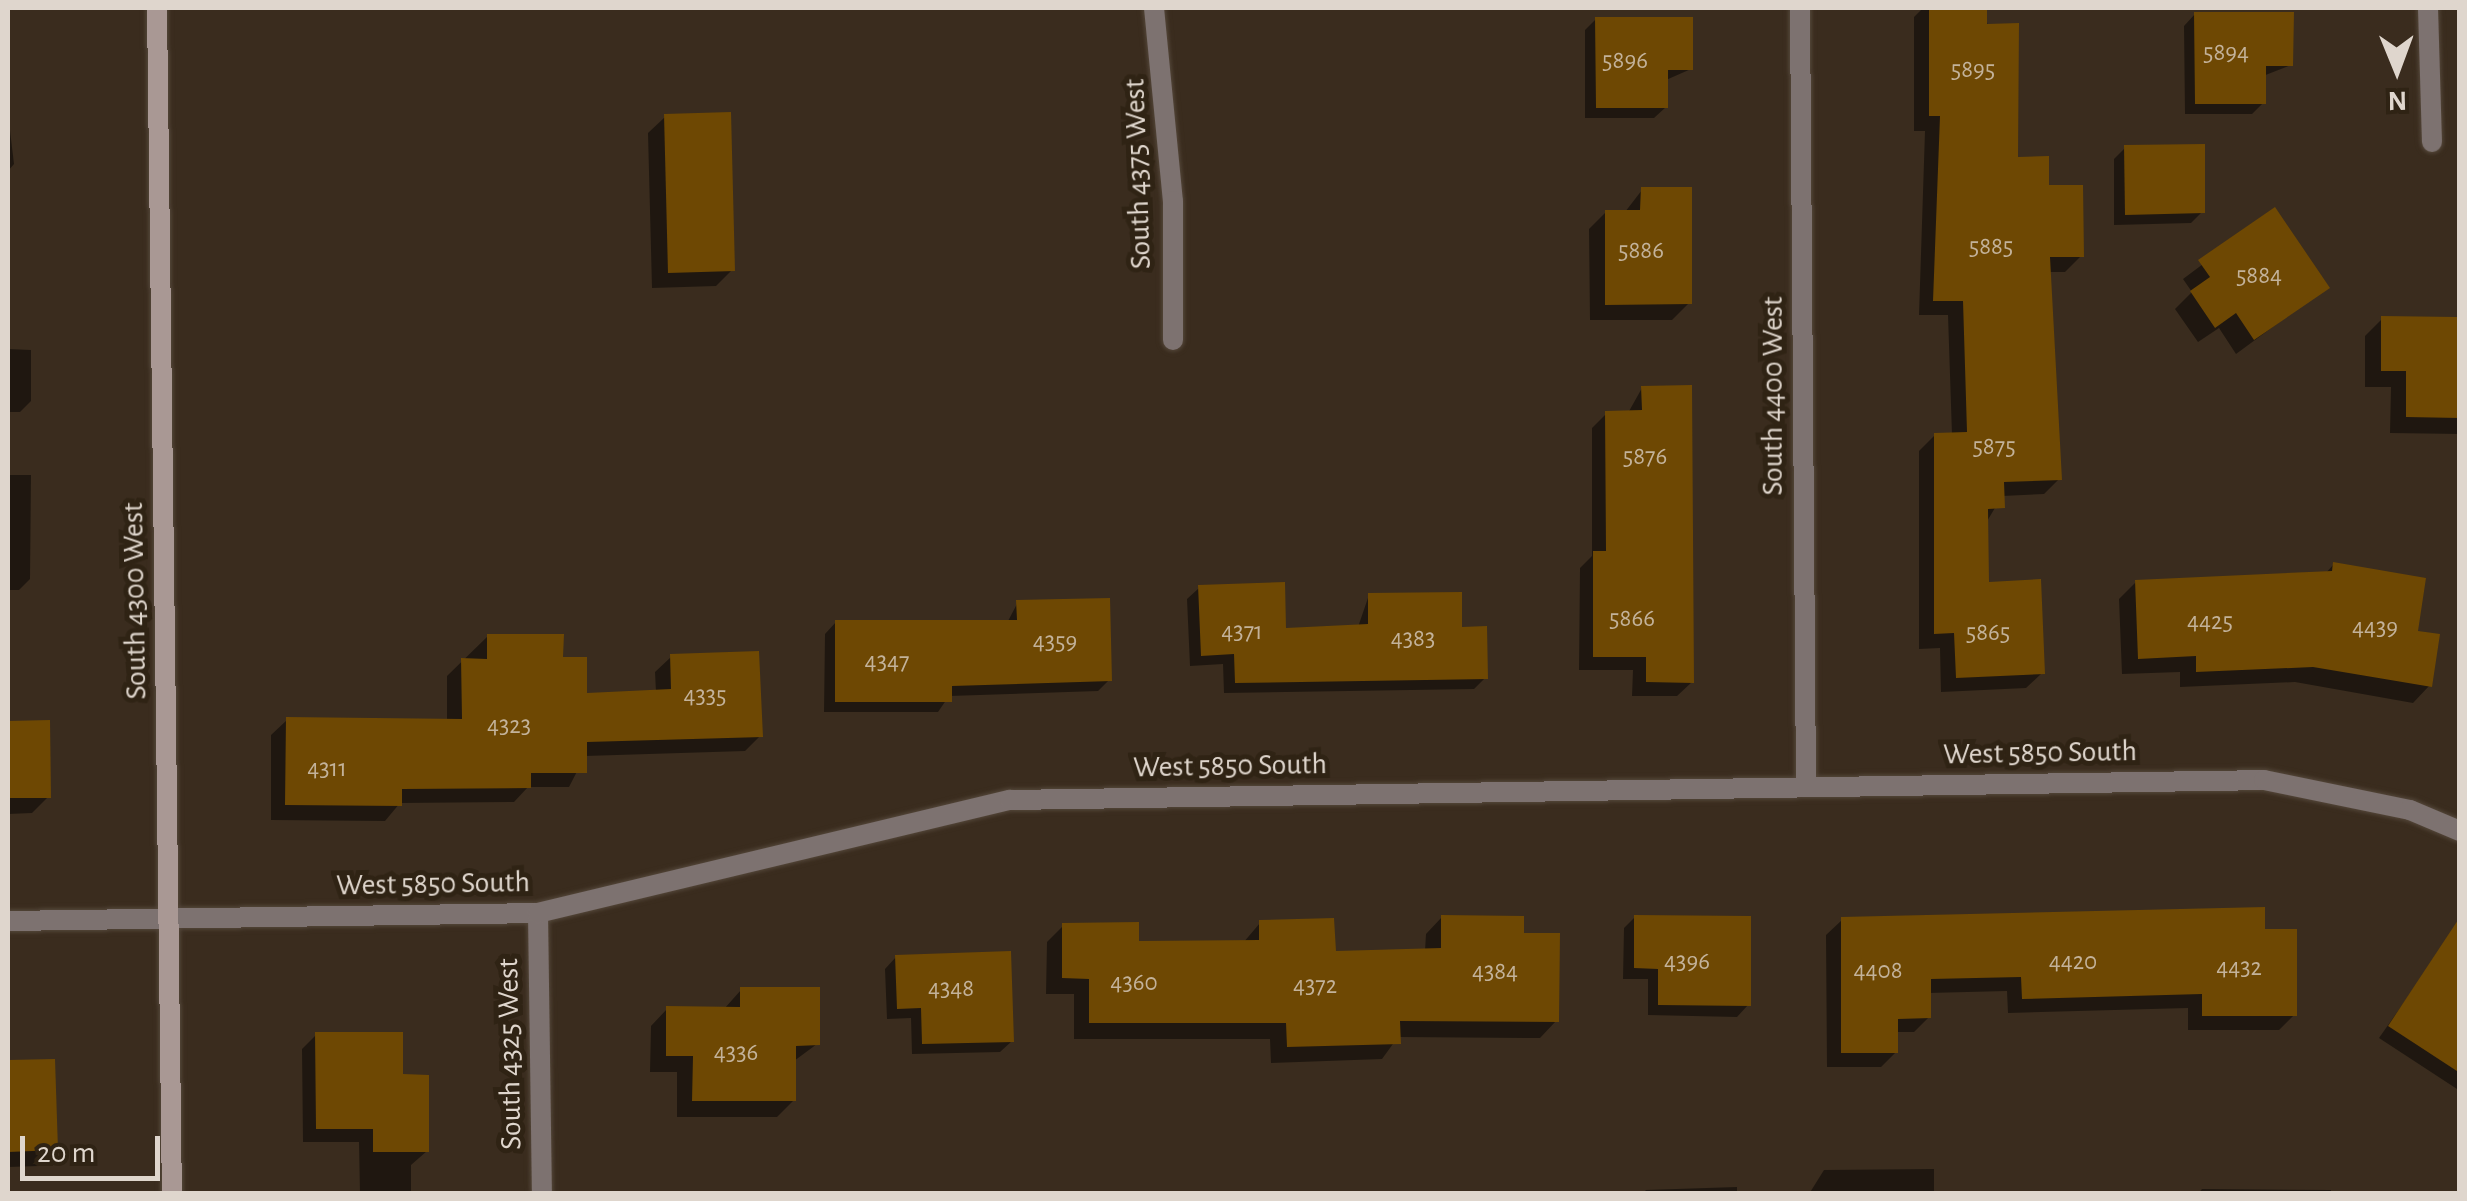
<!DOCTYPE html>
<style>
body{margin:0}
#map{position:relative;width:2467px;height:1201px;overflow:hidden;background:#3a2c1e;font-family:"Alegreya Sans",sans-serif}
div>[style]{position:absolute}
.shadow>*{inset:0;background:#0007}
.building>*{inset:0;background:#6e4803}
.roads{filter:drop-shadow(0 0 2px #54473a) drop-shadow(0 0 2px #54473a)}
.minor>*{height:20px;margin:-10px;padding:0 10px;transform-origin:10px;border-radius:10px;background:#7d7270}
.secondary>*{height:20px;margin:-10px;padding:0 10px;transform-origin:10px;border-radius:10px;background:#a99894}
span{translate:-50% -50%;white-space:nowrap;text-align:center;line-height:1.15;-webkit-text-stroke:10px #2f2314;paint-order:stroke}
.number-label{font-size:25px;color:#c3b29a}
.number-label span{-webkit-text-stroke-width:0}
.street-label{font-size:30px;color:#dfd6cd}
.frame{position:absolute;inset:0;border:10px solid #dfd6cd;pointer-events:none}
.north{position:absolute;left:2347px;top:20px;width:100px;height:100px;-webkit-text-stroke:8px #2f2314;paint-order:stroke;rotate:179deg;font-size:28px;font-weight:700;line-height:40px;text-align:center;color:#dfd6cd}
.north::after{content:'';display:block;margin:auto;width:35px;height:45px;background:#dfd6cd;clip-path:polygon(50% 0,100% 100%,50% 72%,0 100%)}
.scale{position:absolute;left:20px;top:1136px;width:140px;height:45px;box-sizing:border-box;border:5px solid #dfd6cd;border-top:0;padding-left:12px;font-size:30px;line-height:35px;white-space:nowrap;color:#dfd6cd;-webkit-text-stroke:8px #2f2314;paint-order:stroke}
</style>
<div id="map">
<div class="shadow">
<div style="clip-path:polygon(1923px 8px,1984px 8px,2016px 159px,2047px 187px,2081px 256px,2065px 272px,2049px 272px,2059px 479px,2044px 494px,2002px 496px,1986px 523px,1987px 584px,2042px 673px,2026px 688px,1941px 692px,1940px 648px,1919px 649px,1919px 451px,1935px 435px,1952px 435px,1948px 315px,1919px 315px,1925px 131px,1914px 131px,1914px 17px)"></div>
<div style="clip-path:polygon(2195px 14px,2291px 65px,2263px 76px,2263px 103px,2252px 114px,2185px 114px,2184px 26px)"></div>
<div style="clip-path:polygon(1596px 19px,1691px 69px,1666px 80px,1666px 107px,1654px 118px,1585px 118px,1585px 30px)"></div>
<div style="clip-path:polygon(8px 114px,14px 164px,8px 171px)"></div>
<div style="clip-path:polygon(665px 117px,732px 270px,716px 286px,652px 288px,648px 133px)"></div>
<div style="clip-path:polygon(2125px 148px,2202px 212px,2191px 223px,2114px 225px,2114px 159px)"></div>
<div style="clip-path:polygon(1642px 190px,1689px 303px,1672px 320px,1590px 320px,1589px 229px,1606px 212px,1625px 212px)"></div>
<div style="clip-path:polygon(2274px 211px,2327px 287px,2236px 354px,2219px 328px,2198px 342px,2175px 309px,2192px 292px,2183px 279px)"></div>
<div style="clip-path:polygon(2382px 319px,2460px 339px,2460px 434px,2390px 433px,2391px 387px,2365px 387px,2365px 336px)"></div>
<div style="clip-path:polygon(8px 349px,31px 350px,31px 401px,20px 412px,8px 412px)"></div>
<div style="clip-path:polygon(1642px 388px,1692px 682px,1677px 696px,1632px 696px,1633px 670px,1579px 670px,1580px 568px,1592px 556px,1592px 428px,1606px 414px,1628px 413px)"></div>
<div style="clip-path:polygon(8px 475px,31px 475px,30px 579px,19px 590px,8px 590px)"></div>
<div style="clip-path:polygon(2334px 564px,2415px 633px,2429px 686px,2413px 703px,2295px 682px,2180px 687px,2180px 672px,2122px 674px,2119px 599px,2136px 582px,2325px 574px)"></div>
<div style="clip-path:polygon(1199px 588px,1284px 631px,1358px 627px,1369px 595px,1459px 629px,1485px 678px,1474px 689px,1224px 693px,1223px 664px,1190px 666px,1187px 599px)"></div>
<div style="clip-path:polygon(1018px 602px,1109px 680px,1098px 691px,949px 696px,938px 712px,824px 712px,825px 634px,836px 622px,1007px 623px)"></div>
<div style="clip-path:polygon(488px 636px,561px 660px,585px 696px,656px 692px,655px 672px,671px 657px,760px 736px,745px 751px,585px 756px,569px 787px,528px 787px,514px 802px,400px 803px,385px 821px,271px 820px,271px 735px,287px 720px,447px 721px,447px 676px)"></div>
<div style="clip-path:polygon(8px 723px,48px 723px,48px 797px,32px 813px,8px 814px)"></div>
<div style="clip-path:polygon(1442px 917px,1522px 935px,1556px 1021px,1540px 1038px,1398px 1037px,1382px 1059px,1271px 1063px,1270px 1039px,1074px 1039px,1074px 994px,1046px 994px,1047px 942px,1063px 926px,1136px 944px,1243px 943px,1260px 923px,1333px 954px,1425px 951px,1426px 934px)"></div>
<div style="clip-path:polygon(1635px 917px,1748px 1005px,1737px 1017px,1648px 1015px,1648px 979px,1623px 979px,1624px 928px)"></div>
<div style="clip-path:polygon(1842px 920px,2262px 931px,2294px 1015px,2279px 1030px,2188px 1030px,2188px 1008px,2008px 1013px,2007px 991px,1928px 993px,1929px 1017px,1914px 1032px,1896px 1032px,1896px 1052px,1881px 1067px,1827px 1067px,1826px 935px)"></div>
<div style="clip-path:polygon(2440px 951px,2460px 965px,2457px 1089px,2379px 1038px)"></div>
<div style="clip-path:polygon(896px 957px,1012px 1041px,1000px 1052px,912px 1054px,911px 1018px,887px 1019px,885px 969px)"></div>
<div style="clip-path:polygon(741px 990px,817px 1044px,794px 1061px,794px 1100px,777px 1117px,677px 1117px,677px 1072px,650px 1072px,651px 1026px,667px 1009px,724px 1009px)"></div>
<div style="clip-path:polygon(316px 1035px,400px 1077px,427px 1151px,411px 1165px,411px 1194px,360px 1194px,359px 1142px,303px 1142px,302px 1049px)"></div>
<div style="clip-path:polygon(52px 1061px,56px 1149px,39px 1166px,8px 1167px,8px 1063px)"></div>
<div style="clip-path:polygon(1934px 1169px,1934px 1194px,1809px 1194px,1824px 1170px)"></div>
<div style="clip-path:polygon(1737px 1187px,1737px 1194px,1642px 1194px,1646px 1190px)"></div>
<div style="clip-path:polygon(2202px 1189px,2331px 1190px,2331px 1194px,2198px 1194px)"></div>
</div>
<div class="building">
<div style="clip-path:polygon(1929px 8px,1987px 8px,1987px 24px,2019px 23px,2018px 157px,2049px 156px,2049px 185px,2083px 185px,2084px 257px,2050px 257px,2062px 480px,2004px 482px,2005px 508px,1988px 509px,1989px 582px,2041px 579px,2045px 674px,1956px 678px,1954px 633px,1934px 634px,1934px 433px,1967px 432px,1963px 301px,1933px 301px,1940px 116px,1929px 116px)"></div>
<div style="clip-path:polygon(2194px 12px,2294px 12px,2293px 66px,2266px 66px,2266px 104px,2195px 104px)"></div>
<div style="clip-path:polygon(1595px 17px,1693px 17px,1693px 70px,1668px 70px,1668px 108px,1596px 108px)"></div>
<div style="clip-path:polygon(731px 112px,735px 271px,668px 273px,664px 114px)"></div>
<div style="clip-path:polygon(2205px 144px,2205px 213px,2125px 215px,2124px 145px)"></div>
<div style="clip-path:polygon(1641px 187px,1692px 187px,1692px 304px,1605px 305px,1605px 210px,1640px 210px)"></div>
<div style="clip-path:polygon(2275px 207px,2330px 288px,2254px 340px,2236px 313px,2215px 328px,2190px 291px,2210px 277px,2198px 260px)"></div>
<div style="clip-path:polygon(2381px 316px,2457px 317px,2460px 418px,2406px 417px,2406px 371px,2381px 371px)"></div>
<div style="clip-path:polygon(1692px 385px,1694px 683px,1646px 682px,1646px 657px,1593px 657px,1593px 551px,1606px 551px,1605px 411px,1642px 410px,1641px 386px)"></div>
<div style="clip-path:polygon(2333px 562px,2426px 578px,2418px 631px,2440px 634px,2432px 687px,2313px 667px,2196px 672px,2196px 656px,2138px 659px,2135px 580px,2332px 571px)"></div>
<div style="clip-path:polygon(1285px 582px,1286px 628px,1368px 624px,1368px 593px,1462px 592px,1462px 627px,1487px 626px,1488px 679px,1235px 683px,1234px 654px,1201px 656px,1198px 585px)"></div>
<div style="clip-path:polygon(1110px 598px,1112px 681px,952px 686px,952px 702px,835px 702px,835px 620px,1017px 620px,1016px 600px)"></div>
<div style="clip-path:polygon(487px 634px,564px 634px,563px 657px,587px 657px,587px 693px,671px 689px,670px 654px,759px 651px,763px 737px,587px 742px,587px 773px,531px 773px,531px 788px,402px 789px,402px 806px,285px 805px,286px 717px,462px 719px,461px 658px,487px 659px)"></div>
<div style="clip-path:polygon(50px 720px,51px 798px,8px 798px,8px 721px)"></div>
<div style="clip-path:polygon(2265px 907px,2265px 929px,2297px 929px,2297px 1016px,2202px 1016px,2202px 994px,2022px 999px,2021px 977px,1931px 979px,1931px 1018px,1898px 1019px,1898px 1053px,1841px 1053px,1841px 917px)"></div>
<div style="clip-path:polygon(1441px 915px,1524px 916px,1524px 933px,1560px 933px,1559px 1022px,1400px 1021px,1401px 1044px,1287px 1047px,1286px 1023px,1089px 1023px,1089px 979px,1062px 978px,1062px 923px,1139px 922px,1139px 941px,1259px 940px,1259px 920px,1334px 918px,1336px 951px,1441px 948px)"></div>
<div style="clip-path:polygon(1634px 915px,1751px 916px,1751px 1006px,1658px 1005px,1658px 969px,1634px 968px)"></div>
<div style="clip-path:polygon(2460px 917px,2460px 1073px,2388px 1026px)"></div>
<div style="clip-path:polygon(1011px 951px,1014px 1042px,922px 1044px,921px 1008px,897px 1009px,895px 955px)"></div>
<div style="clip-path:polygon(740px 987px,820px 987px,820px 1045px,796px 1046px,796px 1101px,692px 1101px,693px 1056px,666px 1056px,666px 1006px,740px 1007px)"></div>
<div style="clip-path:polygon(315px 1032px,403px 1032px,403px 1074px,429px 1075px,429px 1152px,373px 1152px,373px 1129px,316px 1129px)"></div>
<div style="clip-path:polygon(55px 1059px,58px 1150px,8px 1152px,8px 1060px)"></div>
</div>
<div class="roads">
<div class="minor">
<div style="left:1154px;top:8px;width:194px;rotate:84.4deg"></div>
<div style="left:1173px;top:201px;width:139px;rotate:90deg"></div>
<div style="left:1800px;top:8px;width:777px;rotate:89.56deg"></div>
<div style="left:2428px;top:8px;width:134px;rotate:88.3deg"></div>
<div style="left:538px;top:913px;width:281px;rotate:89.2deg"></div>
<div style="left:8px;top:921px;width:530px;rotate:-0.86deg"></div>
<div style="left:538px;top:913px;width:485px;rotate:-13.5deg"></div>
<div style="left:1010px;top:800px;width:1254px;rotate:-0.91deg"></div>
<div style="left:2264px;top:780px;width:149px;rotate:11.6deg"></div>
<div style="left:2410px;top:810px;width:54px;rotate:22.8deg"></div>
</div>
<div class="secondary">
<div style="left:157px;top:8px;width:1186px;rotate:89.28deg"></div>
</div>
</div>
<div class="number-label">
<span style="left:2226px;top:53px">5894</span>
<span style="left:1625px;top:61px">5896</span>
<span style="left:1973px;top:70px">5895</span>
<span style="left:1991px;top:247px">5885</span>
<span style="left:1641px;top:251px">5886</span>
<span style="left:2259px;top:276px">5884</span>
<span style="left:1994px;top:447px">5875</span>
<span style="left:1645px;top:457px">5876</span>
<span style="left:1632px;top:619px">5866</span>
<span style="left:2210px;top:622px">4425</span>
<span style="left:2375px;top:628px">4439</span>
<span style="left:1242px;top:632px">4371</span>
<span style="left:1988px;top:633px">5865</span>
<span style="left:1413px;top:639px">4383</span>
<span style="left:1055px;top:642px">4359</span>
<span style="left:887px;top:662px">4347</span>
<span style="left:705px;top:696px">4335</span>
<span style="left:509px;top:726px">4323</span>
<span style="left:327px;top:769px">4311</span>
<span style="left:1687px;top:962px">4396</span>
<span style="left:2073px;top:962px">4420</span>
<span style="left:2239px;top:968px">4432</span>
<span style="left:1878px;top:971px">4408</span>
<span style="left:1495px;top:972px">4384</span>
<span style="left:1134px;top:983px">4360</span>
<span style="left:1315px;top:986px">4372</span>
<span style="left:951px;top:989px">4348</span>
<span style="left:736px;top:1053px">4336</span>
</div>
<div class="street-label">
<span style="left:1138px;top:174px;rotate:-92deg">South 4375 West</span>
<span style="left:1773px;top:396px;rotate:-90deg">South 4400 West</span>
<span style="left:135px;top:601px;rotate:-91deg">South 4300 West</span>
<span style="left:2040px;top:753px;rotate:-1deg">West 5850 South</span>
<span style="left:1230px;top:766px;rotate:-1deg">West 5850 South</span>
<span style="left:433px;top:884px;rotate:-1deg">West 5850 South</span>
<span style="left:510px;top:1054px;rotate:-91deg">South 4325 West</span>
</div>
<div class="frame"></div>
<div class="north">N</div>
<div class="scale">20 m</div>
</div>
